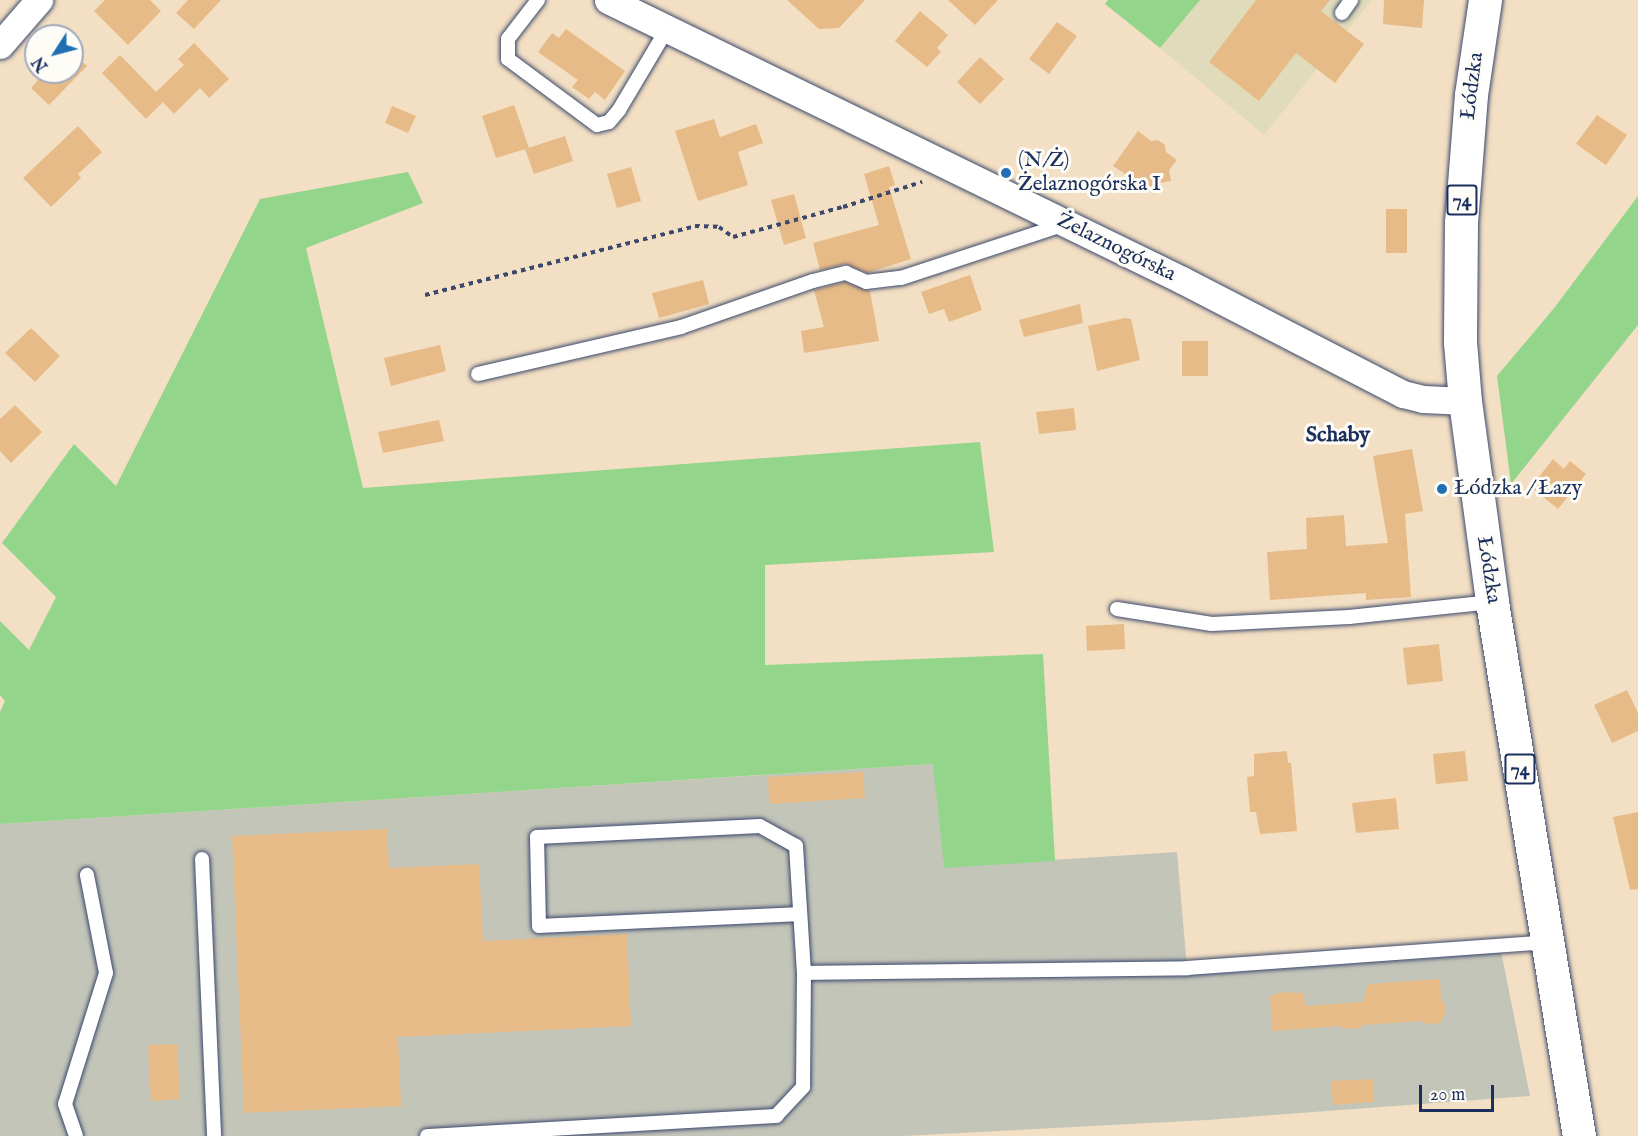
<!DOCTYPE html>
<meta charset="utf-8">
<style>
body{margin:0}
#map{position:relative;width:1638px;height:1136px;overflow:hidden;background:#f3dfc3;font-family:"IM FELL English",serif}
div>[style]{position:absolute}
.built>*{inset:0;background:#e0dcbb}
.industrial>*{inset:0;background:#c4c5b9}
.green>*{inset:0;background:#94d58c}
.building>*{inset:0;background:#e7bb87}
.path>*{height:4px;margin-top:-2px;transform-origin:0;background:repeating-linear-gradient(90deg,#3b496d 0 4.5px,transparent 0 9px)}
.roads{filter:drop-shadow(0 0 2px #3b496d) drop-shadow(0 0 2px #3b496d)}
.service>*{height:14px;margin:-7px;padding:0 7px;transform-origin:7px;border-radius:7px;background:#fff}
.minor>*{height:27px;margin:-13.5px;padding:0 13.5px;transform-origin:13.5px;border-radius:13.5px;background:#fff}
.primary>*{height:33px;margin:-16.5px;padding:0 16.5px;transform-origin:16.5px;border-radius:16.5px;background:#fff}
.dots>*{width:16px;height:16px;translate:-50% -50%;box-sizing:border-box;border:3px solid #fdfcf7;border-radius:50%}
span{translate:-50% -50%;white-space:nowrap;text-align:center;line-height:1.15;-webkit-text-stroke:6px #fdfcf7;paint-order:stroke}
.shield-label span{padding:2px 4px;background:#fdfcf7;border:2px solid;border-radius:4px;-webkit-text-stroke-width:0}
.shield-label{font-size:20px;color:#1b2f5e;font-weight:700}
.street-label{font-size:21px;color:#1b2f5e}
.poi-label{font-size:21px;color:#1b2f5e}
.left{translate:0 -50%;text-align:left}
.neighbourhood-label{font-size:22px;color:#1b2f5e;font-weight:700}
.north{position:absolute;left:24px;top:24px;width:60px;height:60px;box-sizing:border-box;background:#fdfcf7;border:2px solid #a3aaba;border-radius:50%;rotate:234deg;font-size:16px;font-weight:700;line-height:24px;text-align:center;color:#1b2f5e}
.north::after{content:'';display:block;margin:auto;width:21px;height:27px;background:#1f6fb2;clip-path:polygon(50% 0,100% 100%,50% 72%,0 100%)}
.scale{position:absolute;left:1419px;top:1085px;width:75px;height:27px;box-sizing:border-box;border:3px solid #1b2f5e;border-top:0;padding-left:8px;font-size:18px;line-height:21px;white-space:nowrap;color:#1b2f5e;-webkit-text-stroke:4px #fdfcf7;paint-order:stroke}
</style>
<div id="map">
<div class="built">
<div style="clip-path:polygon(1200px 0,1372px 0,1264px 135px,1160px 48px)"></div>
</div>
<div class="industrial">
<div style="clip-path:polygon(934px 764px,944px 867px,1177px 852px,1187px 968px,1500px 946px,1530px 1096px,1207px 1120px,903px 1136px,0 1136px,0 824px)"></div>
</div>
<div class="green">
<div style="clip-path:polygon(1108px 0,1200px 0,1160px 48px,1105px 4px)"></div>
<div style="clip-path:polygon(408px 172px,423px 203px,306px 248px,363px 488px,980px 442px,994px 552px,765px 565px,765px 665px,1043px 654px,1055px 861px,944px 868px,933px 764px,0 824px,0 712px,5px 701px,0 695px,0 621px,29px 650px,56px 597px,2px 543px,74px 444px,116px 486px,260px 199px)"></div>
<div style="clip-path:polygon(1638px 196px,1638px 325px,1511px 484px,1497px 376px,1555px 307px)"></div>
</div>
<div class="building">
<div style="clip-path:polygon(105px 0,150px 0,161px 11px,128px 45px,94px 11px)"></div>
<div style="clip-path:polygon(188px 0,221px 0,194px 29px,176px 13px)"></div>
<div style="clip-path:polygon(787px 0,865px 0,839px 28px,819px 29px)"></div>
<div style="clip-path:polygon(948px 0,998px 0,975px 25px)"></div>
<div style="clip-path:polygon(1256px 0,1330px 0,1321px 11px,1364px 44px,1335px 83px,1296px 53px,1259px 101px,1209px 62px)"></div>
<div style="clip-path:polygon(1384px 0,1424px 0,1422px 28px,1383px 24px)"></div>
<div style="clip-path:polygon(920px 11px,948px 35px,937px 48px,941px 52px,927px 67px,895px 41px)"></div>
<div style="clip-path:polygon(1057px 22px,1077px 36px,1049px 74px,1029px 59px)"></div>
<div style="clip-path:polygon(566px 29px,625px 71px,605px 100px,595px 92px,589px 99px,572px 87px,578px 80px,538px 52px,552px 33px,559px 38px)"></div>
<div style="clip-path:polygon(194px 43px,229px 79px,209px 98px,200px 88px,174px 114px,163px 102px,146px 119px,102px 73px,120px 55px,156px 92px,184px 65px,178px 59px)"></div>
<div style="clip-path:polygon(72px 52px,87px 66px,49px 105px,31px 88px,39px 79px,30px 69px,36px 62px,36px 72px,72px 72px)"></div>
<div style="clip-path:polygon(980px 57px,1004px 79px,980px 104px,957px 82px)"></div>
<div style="clip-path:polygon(514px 105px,529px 148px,496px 158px,482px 116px)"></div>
<div style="clip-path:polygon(392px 106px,416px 116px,408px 133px,385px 123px)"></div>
<div style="clip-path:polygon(1597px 115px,1627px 135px,1606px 165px,1576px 144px)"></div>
<div style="clip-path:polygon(714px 119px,720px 137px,756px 124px,763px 143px,738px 152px,748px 185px,698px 201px,675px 131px)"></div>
<div style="clip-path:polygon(78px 126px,102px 152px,78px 174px,81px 178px,51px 207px,23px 178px)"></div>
<div style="clip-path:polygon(1138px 131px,1151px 141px,1158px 140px,1165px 145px,1166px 152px,1177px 160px,1169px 170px,1171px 181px,1160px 183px,1153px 194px,1144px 187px,1141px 191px,1124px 179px,1127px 175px,1113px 166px)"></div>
<div style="clip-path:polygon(565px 136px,573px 161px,534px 174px,525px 149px)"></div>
<div style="clip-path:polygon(889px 166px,895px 185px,889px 187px,911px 259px,867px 273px,845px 264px,820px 270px,813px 243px,879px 225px,864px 174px)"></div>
<div style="clip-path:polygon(631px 167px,641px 201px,617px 208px,607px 174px)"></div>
<div style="clip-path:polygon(794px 194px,806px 238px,784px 245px,771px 200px)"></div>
<div style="clip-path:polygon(1386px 209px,1407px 209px,1407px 253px,1386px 253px)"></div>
<div style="clip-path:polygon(970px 275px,982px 310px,949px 322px,944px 309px,929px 314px,921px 292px)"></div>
<div style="clip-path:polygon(703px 280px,709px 304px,659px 318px,652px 293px)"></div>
<div style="clip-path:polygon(845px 282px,870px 291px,879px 341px,804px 353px,801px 331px,824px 327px,814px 290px)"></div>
<div style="clip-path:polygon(1080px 304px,1083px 323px,1024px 337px,1019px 320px)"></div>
<div style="clip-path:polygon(1125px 318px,1131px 319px,1140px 360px,1097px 371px,1088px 326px)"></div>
<div style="clip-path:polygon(31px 328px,60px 356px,35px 382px,5px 353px)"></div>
<div style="clip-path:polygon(1182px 341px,1208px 341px,1208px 376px,1182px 376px)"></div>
<div style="clip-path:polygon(440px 345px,446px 371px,391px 386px,384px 358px)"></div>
<div style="clip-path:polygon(15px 405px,42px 432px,11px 463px,0 451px,0 419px)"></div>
<div style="clip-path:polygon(1074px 408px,1076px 430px,1039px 434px,1036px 412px)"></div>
<div style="clip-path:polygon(439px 420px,444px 441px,383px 453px,378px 432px)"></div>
<div style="clip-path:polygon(1412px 449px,1423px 511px,1405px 514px,1411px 597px,1366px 600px,1366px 593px,1270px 600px,1267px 552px,1307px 549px,1306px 518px,1344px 515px,1346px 546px,1388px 543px,1373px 456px)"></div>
<div style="clip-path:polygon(1553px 459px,1564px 469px,1570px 461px,1586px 474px,1558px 509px,1531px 487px)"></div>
<div style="clip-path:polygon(1124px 624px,1125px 649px,1087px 651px,1086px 626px)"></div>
<div style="clip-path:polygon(1439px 644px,1443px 681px,1407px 685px,1403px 648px)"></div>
<div style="clip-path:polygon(1627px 690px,1638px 713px,1638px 731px,1612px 743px,1594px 705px)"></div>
<div style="clip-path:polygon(1287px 751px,1288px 763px,1291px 763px,1297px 831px,1260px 834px,1256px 812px,1250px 812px,1247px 777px,1254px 776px,1254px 754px)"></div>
<div style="clip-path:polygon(1465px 751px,1468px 781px,1436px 784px,1433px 754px)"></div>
<div style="clip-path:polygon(863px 772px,865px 798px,769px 804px,768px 777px)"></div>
<div style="clip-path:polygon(1396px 798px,1399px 829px,1356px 833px,1352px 803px)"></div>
<div style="clip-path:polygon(1638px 812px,1638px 889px,1630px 890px,1613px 817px)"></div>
<div style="clip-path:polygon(387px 829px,389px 868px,479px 864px,483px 941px,627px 934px,631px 1026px,398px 1037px,401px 1106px,244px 1113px,232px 836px)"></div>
<div style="clip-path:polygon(1440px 979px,1441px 1000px,1446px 1005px,1446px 1013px,1440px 1023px,1426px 1024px,1423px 1021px,1361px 1025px,1361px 1028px,1342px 1029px,1342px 1026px,1272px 1031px,1270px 996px,1282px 992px,1304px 993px,1305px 1006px,1363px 1002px,1368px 984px)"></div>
<div style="clip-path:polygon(177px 1044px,180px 1099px,151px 1101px,148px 1045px)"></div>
<div style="clip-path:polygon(1373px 1079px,1374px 1102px,1333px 1105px,1331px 1081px)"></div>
</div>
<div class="path">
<div style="left:425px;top:295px;width:279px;rotate:-14.3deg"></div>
<div style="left:695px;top:226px;width:24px;rotate:2deg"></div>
<div style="left:719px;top:227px;width:17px;rotate:36deg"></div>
<div style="left:733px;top:237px;width:114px;rotate:-15.3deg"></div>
<div style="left:843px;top:207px;width:83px;rotate:-17.6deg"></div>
</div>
<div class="roads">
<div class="service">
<div style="left:538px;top:0;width:49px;rotate:127.6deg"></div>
<div style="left:508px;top:39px;width:20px;rotate:90deg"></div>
<div style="left:508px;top:59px;width:111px;rotate:36.6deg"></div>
<div style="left:597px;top:125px;width:12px;rotate:-14deg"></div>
<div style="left:609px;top:122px;width:16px;rotate:-50deg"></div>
<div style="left:619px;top:110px;width:94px;rotate:-59.3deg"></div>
<div style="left:1342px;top:13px;width:16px;rotate:-55deg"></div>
<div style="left:478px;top:374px;width:208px;rotate:-13deg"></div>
<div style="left:681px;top:327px;width:140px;rotate:-19.2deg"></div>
<div style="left:813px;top:281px;width:34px;rotate:-14deg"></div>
<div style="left:846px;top:273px;width:22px;rotate:24deg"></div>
<div style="left:866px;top:282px;width:35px;rotate:-7deg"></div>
<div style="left:901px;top:278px;width:173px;rotate:-18.2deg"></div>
<div style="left:1117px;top:609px;width:96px;rotate:9deg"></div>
<div style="left:1212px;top:624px;width:137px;rotate:-2.9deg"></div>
<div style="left:1349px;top:617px;width:144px;rotate:-6deg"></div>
<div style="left:202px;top:859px;width:277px;rotate:87.5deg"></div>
<div style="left:800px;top:914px;width:261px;rotate:177.4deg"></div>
<div style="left:539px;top:926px;width:89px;rotate:-91.3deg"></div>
<div style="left:537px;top:837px;width:223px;rotate:-2.8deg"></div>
<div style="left:760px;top:826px;width:41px;rotate:29.1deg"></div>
<div style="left:796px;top:846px;width:127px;rotate:86.4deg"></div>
<div style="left:76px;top:1136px;width:34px;rotate:-109deg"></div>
<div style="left:65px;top:1104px;width:137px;rotate:-72.6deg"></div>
<div style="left:106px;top:973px;width:100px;rotate:-101deg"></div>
<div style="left:427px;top:1136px;width:350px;rotate:-3.3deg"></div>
<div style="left:776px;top:1116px;width:40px;rotate:-47deg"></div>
<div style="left:803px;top:1087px;width:114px;rotate:-89.5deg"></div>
<div style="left:804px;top:973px;width:383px;rotate:-0.7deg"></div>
<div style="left:1187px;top:968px;width:362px;rotate:-4.1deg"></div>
</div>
<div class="minor">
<div style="left:608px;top:0;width:639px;rotate:26deg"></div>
<div style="left:1182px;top:280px;width:249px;rotate:27.3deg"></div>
<div style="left:1403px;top:394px;width:21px;rotate:14deg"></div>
<div style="left:1423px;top:399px;width:42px;rotate:2.7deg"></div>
<div style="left:0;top:45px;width:60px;rotate:-49.1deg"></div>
</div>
<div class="primary">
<div style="left:1485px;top:0;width:96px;rotate:98.4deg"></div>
<div style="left:1471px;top:95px;width:127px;rotate:94.5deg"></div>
<div style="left:1461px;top:222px;width:120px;rotate:90.5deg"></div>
<div style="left:1460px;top:342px;width:59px;rotate:85.2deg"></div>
<div style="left:1465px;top:401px;width:203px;rotate:82.3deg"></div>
<div style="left:1492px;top:602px;width:541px;rotate:80.75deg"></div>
</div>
</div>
<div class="dots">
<div style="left:1006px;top:173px;background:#1f6fb2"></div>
<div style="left:1442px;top:489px;background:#1f6fb2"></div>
</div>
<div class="shield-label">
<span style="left:1462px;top:200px">74</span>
<span style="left:1520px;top:769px">74</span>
</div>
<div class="street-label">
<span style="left:1473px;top:86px;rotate:-83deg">Łódzka</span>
<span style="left:1116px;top:248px;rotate:26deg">Żelaznogórska</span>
<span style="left:1488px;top:570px;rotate:81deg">Łódzka</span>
</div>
<div class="poi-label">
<span class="left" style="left:1018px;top:173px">(N/Ż)<br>Żelaznogórska I</span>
<span class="left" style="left:1454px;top:489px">Łódzka / Łazy</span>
</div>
<div class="neighbourhood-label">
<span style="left:1338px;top:436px">Schaby</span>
</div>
<div class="north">N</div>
<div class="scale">20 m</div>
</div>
